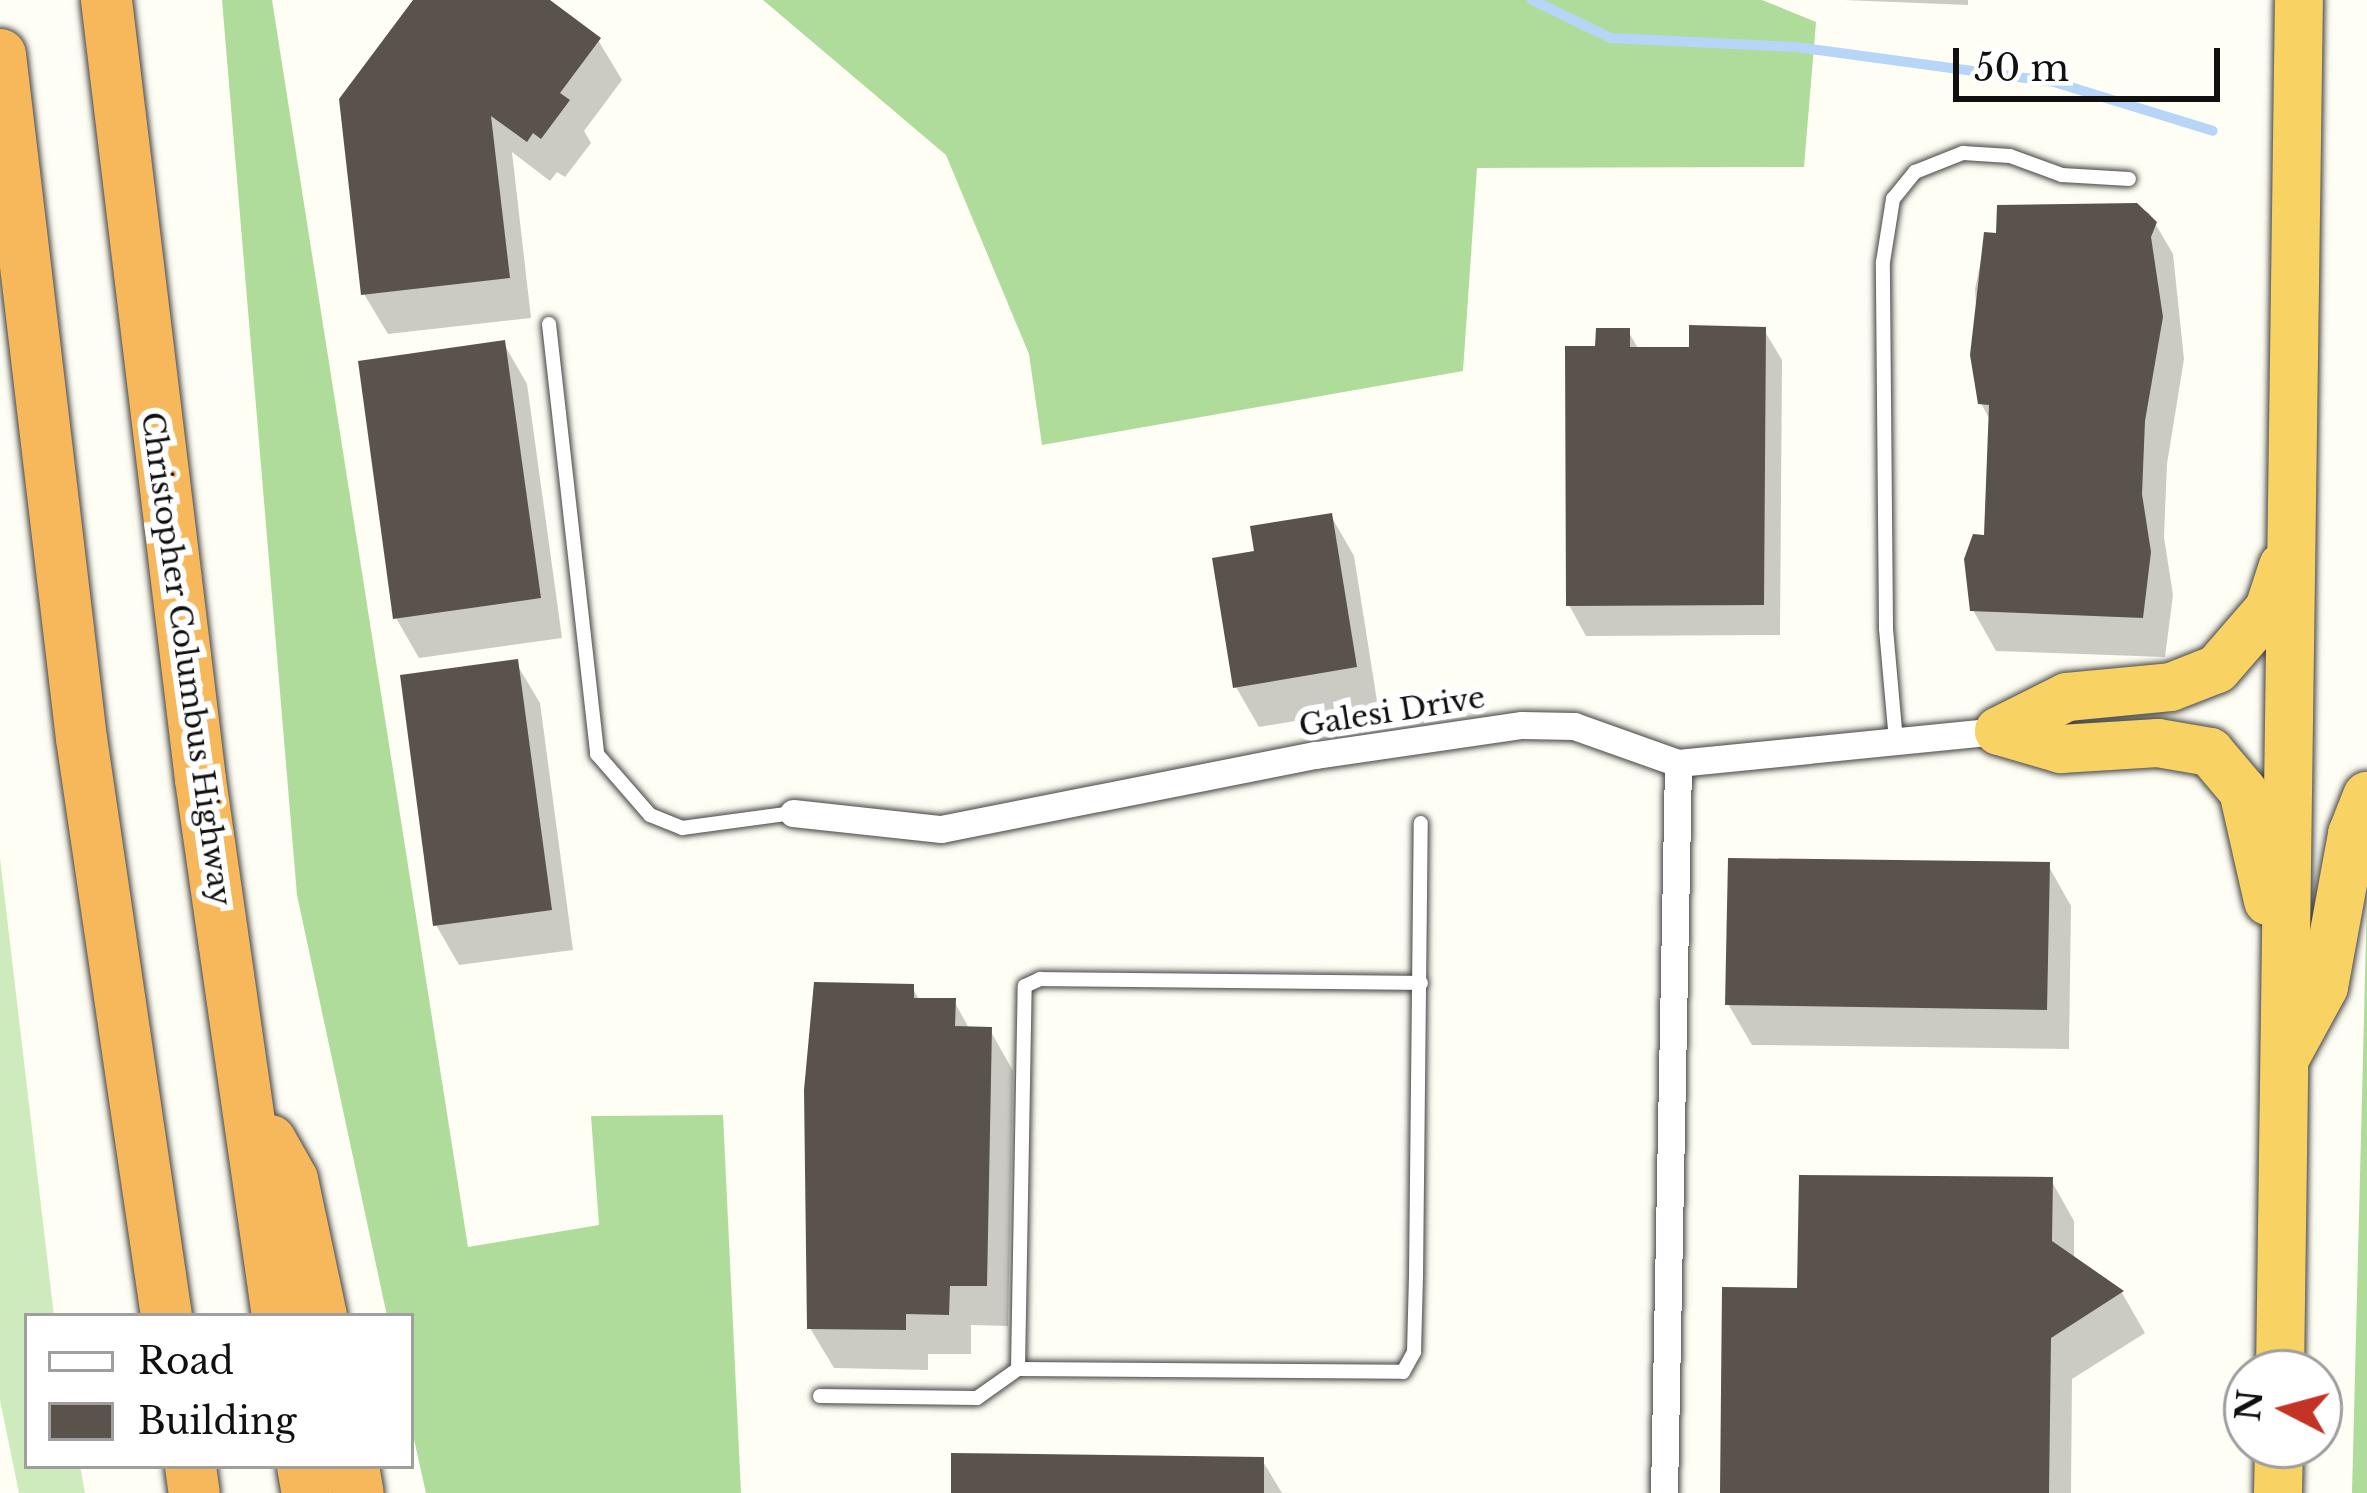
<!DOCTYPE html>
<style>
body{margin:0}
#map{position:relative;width:2367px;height:1493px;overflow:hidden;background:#fffef4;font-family:"Libre Baskerville",serif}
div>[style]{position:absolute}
.green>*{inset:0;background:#cdebbc}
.forest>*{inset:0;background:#afdc9b}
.shadow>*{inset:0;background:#0003}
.stream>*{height:10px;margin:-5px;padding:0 5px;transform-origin:5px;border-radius:5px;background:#b7d6f7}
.building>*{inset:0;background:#59534c}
.roads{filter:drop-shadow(0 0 3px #434343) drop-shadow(0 0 3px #434343)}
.service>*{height:14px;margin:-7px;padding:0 7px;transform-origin:7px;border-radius:7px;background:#fff}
.minor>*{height:27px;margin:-13.5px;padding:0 13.5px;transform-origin:13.5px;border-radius:13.5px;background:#fff}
.trunk>*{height:48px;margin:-24px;padding:0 24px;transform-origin:24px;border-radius:24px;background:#f8d262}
.motorway>*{height:51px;margin:-25.5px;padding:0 25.5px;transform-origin:25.5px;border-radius:25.5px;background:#f6b85b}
span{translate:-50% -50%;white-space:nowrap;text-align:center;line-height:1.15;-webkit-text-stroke:12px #fff;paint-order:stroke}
.street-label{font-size:30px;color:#101010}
.legend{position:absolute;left:24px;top:1313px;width:390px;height:156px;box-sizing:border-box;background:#fff;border:3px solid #9f9f9f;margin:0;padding:15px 21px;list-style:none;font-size:36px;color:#101010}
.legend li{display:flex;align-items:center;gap:24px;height:60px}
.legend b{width:60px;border:3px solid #9f9f9f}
.north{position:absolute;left:2223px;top:1349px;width:120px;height:120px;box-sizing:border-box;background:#fff;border:3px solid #9f9f9f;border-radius:50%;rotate:276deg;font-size:33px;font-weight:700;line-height:48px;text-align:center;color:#101010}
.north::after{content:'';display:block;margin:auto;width:42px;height:54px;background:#c43425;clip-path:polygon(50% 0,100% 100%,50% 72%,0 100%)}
.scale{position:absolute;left:1953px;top:48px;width:267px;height:54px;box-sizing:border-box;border:6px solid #101010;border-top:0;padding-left:15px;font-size:36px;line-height:42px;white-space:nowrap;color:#101010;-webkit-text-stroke:9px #fff;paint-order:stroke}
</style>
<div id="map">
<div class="green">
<div style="clip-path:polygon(0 858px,54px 1316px,27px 1316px,27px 1466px,80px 1466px,85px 1493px,19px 1493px,0 1400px)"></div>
</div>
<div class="forest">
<div style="clip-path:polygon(222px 0,272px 0,468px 1247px,599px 1225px,591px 1116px,723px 1115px,741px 1493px,426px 1493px,411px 1426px,411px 1316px,387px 1316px,297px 895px)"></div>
<div style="clip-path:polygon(763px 0,1762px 0,1816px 22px,1804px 167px,1477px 168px,1463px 371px,1042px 445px,1029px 354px,946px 155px)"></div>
<div style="clip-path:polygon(2367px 898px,2367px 1493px,2352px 1493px)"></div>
</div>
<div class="shadow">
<div style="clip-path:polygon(417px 0,545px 0,598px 40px,622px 80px,584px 131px,591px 143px,565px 177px,557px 172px,550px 181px,512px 152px,531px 318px,388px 334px,364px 294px)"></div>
<div style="clip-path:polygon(1844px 0,1968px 0,1968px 5px)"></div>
<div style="clip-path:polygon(2137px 206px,2149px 213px,2173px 254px,2184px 359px,2167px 464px,2164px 537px,2173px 595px,2165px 657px,1996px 651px,1973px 610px,1987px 538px,1991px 422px,1981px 403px,1975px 289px,1986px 235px)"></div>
<div style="clip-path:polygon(1764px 330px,1782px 360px,1780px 635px,1586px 636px,1569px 605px,1598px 349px,1628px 331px,1639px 350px,1692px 350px)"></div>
<div style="clip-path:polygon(504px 344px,527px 384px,562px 638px,419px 658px,396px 618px)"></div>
<div style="clip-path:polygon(1331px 516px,1354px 556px,1378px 707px,1259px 727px,1236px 687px,1258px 554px)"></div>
<div style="clip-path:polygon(516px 663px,540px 703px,573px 950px,459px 965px,436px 925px)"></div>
<div style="clip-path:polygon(2048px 865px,2071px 906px,2069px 1049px,1752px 1045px,1728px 1004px)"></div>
<div style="clip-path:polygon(912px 987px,920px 1001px,954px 1001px,970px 1030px,990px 1030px,1013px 1071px,1008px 1326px,971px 1325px,971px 1354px,928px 1354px,928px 1370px,834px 1368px,810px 1328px)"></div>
<div style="clip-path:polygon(2051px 1180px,2074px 1221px,2074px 1260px,2122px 1293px,2145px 1333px,2072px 1379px,2071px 1493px,1723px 1493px,1800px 1291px)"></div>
<div style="clip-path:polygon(1262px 1460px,1282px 1493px,954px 1493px)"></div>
</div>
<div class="stream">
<div style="left:1532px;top:0;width:88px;rotate:25.7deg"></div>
<div style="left:1611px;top:38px;width:185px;rotate:2.8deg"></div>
<div style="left:1796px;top:47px;width:260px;rotate:7.7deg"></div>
<div style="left:2054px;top:82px;width:166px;rotate:17.1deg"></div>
</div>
<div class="building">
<div style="clip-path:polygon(413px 0,550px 0,601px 38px,560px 93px,570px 100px,541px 139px,533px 133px,527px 142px,491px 116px,510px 278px,361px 295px,339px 99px)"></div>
<div style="clip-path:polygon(2137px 203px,2157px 222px,2151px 237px,2163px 317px,2145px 421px,2142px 494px,2151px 552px,2143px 618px,1970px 611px,1964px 559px,1973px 534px,1984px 535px,1989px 405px,1978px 404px,1970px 355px,1984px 232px,1996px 233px,1997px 205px)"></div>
<div style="clip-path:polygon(1689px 325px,1766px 327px,1764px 605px,1566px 606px,1565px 346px,1595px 346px,1596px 328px,1630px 328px,1630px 347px,1689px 347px)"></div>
<div style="clip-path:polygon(505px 340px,541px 598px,393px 619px,358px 361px)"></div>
<div style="clip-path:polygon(1332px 513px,1357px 667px,1233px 688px,1212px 558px,1254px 551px,1250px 526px)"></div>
<div style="clip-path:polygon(518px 659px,552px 910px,433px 926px,400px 675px)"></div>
<div style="clip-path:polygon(1728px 858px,2050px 862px,2047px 1010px,1725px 1005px)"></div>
<div style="clip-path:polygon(814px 982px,914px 984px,914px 998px,956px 998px,955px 1026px,992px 1027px,987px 1286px,950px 1286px,949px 1315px,906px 1314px,906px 1330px,807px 1329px,804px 1090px)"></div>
<div style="clip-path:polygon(1799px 1175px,2053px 1177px,2052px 1241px,2124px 1291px,2051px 1338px,2049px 1493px,1720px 1493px,1722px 1287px,1797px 1288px)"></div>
<div style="clip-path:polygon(951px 1453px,1264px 1457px,1264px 1493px,951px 1493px)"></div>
</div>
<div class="roads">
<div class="service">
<div style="left:549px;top:324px;width:433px;rotate:83.6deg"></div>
<div style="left:597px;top:754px;width:81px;rotate:49deg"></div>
<div style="left:650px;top:815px;width:35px;rotate:22deg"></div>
<div style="left:682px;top:828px;width:112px;rotate:-7.7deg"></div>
<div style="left:1896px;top:741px;width:113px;rotate:-95.1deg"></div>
<div style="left:1886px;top:628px;width:366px;rotate:-90.5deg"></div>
<div style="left:1883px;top:262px;width:64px;rotate:-81deg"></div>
<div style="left:1893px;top:199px;width:35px;rotate:-51deg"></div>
<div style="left:1915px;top:172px;width:52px;rotate:-21.6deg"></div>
<div style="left:1963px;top:153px;width:47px;rotate:3.7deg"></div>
<div style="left:2010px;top:156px;width:55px;rotate:20.1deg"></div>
<div style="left:2062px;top:175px;width:67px;rotate:3.4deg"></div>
<div style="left:1018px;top:1369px;width:383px;rotate:-89deg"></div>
<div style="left:1025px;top:986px;width:17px;rotate:-25deg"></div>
<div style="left:1040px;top:979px;width:381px;rotate:0.6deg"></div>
<div style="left:820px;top:1396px;width:157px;rotate:0.7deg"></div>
<div style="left:977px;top:1398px;width:50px;rotate:-35.3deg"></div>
<div style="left:1018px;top:1369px;width:385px;rotate:0.4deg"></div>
<div style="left:1403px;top:1372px;width:23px;rotate:-61deg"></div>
<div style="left:1414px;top:1352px;width:76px;rotate:-88.5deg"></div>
<div style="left:1416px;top:1276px;width:453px;rotate:-89.4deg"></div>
</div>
<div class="minor">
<div style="left:793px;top:813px;width:149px;rotate:6.2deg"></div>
<div style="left:941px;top:829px;width:382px;rotate:-11.2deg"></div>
<div style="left:1316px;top:755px;width:208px;rotate:-8.3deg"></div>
<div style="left:1522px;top:725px;width:52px;rotate:1.1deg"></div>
<div style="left:1574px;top:726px;width:110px;rotate:19.6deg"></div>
<div style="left:1678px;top:763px;width:323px;rotate:-5.7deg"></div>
<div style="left:1664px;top:1493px;width:730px;rotate:-88.9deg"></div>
</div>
<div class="trunk">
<div style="left:1999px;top:731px;width:65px;rotate:16.2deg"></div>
<div style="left:2061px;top:749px;width:97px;rotate:-3.5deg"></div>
<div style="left:2158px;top:743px;width:53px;rotate:9.8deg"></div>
<div style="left:2210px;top:752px;width:51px;rotate:49.8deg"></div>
<div style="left:2243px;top:791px;width:113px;rotate:77.2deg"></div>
<div style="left:1999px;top:731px;width:76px;rotate:-26.6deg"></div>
<div style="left:2067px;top:697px;width:104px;rotate:-5.5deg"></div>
<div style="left:2171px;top:687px;width:49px;rotate:-21.4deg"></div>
<div style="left:2217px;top:669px;width:79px;rotate:-49.1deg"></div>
<div style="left:2269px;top:609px;width:45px;rotate:-72deg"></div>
<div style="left:2288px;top:1053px;width:75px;rotate:-61.4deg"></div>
<div style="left:2324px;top:987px;width:156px;rotate:-79.6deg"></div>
<div style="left:2352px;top:834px;width:41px;rotate:-68.5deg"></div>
<div style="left:2280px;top:1373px;width:1373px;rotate:-89.21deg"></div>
<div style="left:2278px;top:1493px;width:48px;rotate:-88.8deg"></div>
</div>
<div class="motorway">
<div style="left:106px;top:0;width:785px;rotate:83.12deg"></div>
<div style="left:200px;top:779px;width:542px;rotate:81.84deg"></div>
<div style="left:0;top:54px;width:689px;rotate:83.25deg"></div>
<div style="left:81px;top:738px;width:584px;rotate:81.63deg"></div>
<div style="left:270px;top:1140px;width:45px;rotate:60.6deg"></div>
<div style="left:292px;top:1179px;width:140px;rotate:78deg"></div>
<div style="left:190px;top:1466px;width:27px;rotate:82deg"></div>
<div style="left:302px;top:1466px;width:27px;rotate:80deg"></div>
<div style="left:353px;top:1466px;width:27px;rotate:80deg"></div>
</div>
</div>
<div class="street-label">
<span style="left:186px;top:659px;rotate:82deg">Christopher Columbus Highway</span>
<span style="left:1392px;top:712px;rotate:-9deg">Galesi Drive</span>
</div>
<ul class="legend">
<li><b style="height:15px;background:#fff"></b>Road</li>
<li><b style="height:33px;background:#59534c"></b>Building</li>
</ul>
<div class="north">N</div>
<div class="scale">50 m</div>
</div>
